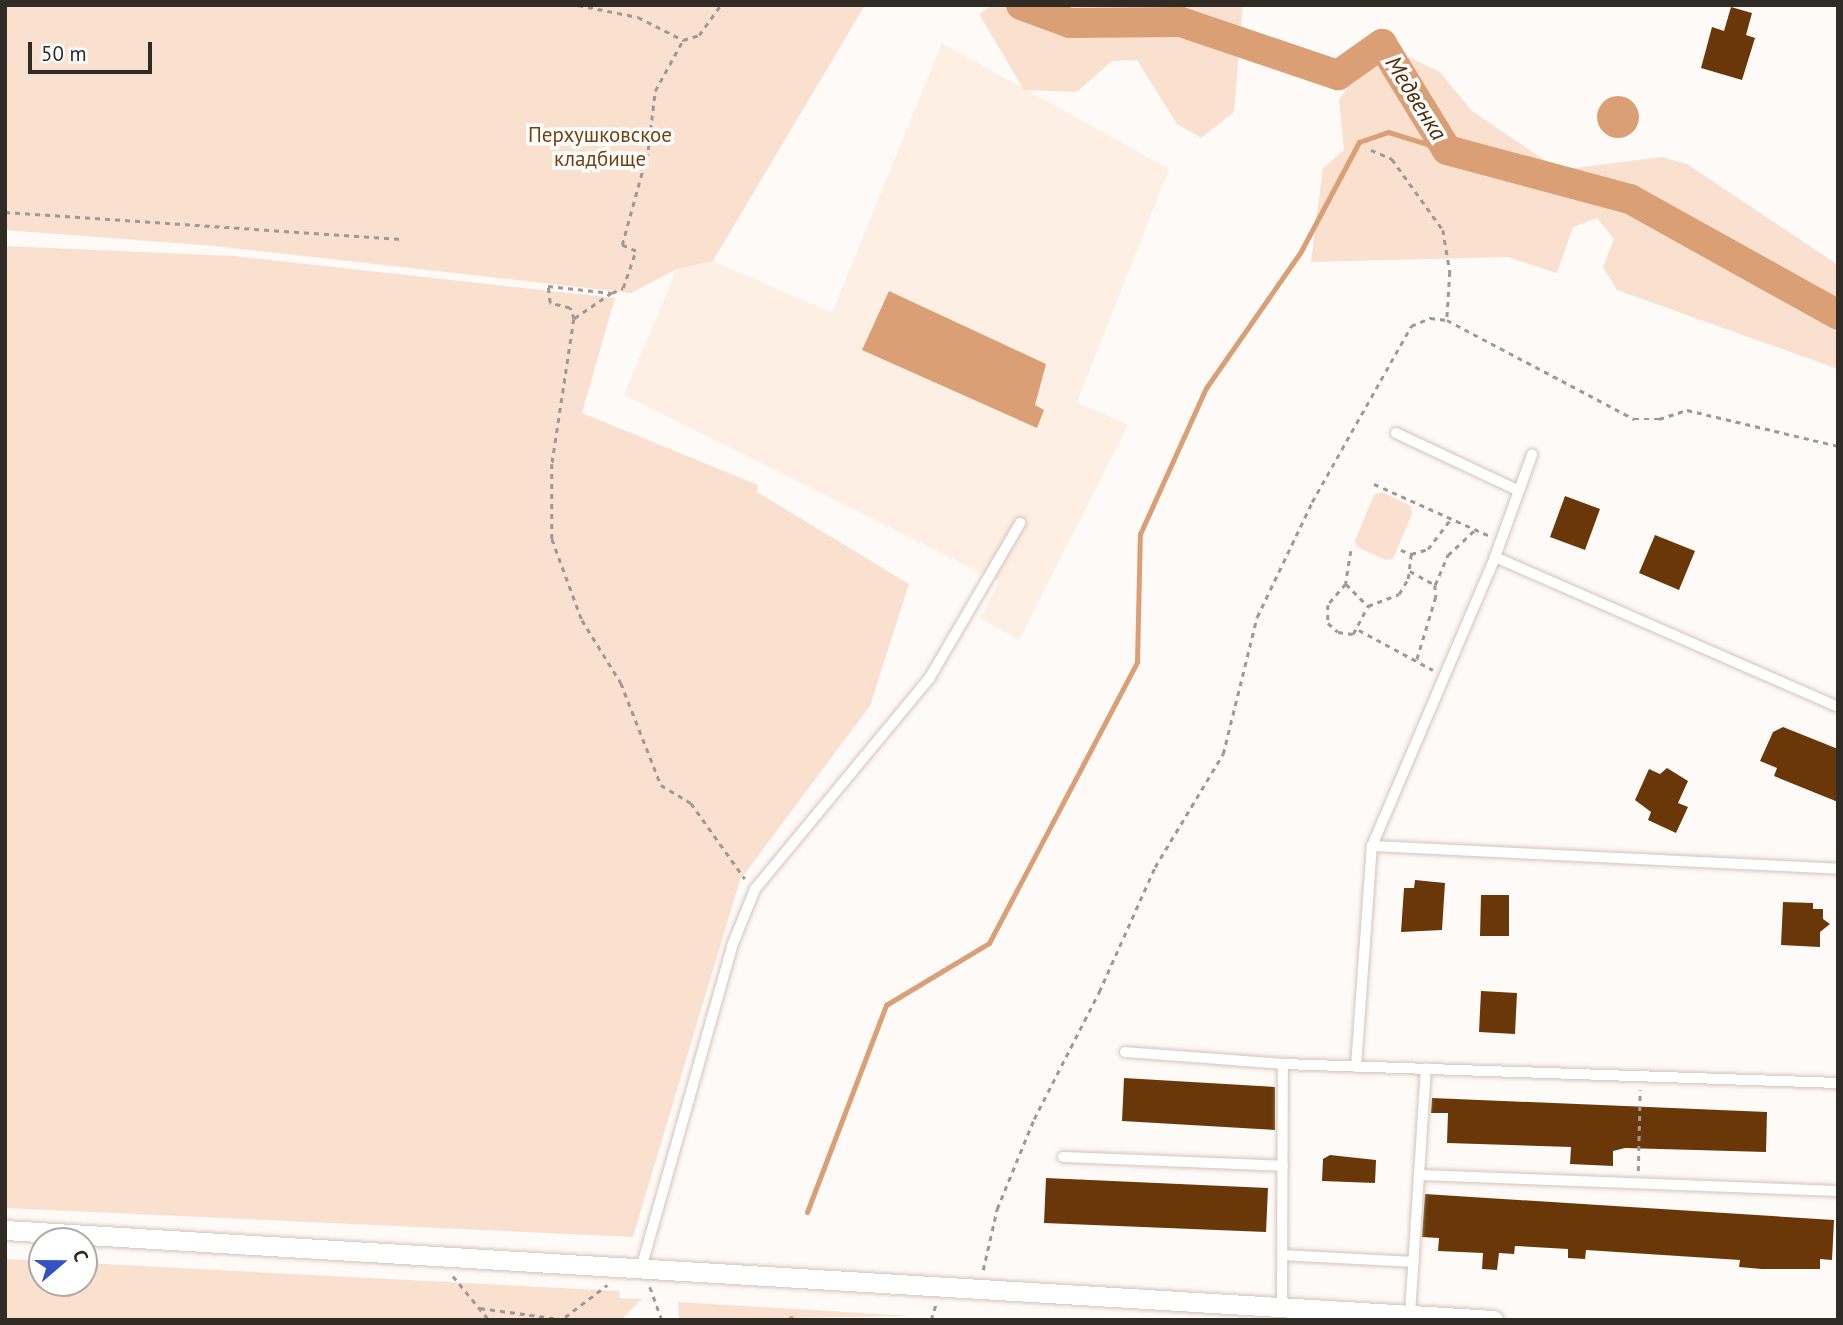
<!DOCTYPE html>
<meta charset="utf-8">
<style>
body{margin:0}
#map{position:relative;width:1843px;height:1325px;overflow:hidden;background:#fefaf8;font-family:"PT Sans",sans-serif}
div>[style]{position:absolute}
.built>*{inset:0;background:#feefe4}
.green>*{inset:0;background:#fae0cf}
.water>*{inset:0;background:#da9f75}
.round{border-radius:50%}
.stream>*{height:5px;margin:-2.5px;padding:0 2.5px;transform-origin:2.5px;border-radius:2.5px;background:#da9f75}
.river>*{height:30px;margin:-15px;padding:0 15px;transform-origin:15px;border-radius:15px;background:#da9f75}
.building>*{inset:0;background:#6a3808}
.path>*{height:2.5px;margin-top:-1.25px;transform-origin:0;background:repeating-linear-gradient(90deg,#9e9996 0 5px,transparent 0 10px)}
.roads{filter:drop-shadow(0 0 2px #d5c3b7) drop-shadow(0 0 2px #d5c3b7)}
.service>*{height:10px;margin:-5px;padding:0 5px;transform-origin:5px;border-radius:5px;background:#fff}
.minor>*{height:19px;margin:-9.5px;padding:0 9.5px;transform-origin:9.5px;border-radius:9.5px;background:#fff}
span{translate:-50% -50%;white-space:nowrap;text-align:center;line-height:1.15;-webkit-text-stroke:7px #fff;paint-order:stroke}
.park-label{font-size:21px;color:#753f0c}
.water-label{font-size:23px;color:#512a08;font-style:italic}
.frame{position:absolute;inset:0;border:7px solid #312b26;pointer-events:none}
.north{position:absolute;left:28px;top:1227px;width:70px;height:70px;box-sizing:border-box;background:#fff;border:2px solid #adaaa8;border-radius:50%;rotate:70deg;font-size:19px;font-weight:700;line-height:28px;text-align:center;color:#312b26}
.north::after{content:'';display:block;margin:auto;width:24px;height:32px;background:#3353c4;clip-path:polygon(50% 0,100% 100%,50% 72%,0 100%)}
.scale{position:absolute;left:28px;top:42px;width:124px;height:32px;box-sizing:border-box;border:4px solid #312b26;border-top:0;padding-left:9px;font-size:21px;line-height:24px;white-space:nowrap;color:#312b26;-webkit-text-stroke:5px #fff;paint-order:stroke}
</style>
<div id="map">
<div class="built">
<div style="clip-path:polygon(942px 43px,1169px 169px,1077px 402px,1128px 425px,1019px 640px,980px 618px,999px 582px,624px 395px,677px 269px,713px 261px,832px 313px)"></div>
</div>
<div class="green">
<div style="clip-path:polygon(5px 5px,865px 5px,713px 261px,677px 269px,631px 293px,215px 246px,5px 230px)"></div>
<div style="clip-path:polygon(993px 5px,1243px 5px,1234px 112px,1201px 138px,1177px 124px,1137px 60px,1112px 61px,1077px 92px,1024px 90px,979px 14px)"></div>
<div style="clip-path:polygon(1402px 54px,1440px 72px,1472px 111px,1559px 170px,1662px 157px,1687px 164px,1838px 265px,1838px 369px,1617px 290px,1603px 267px,1614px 239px,1597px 218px,1573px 227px,1557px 273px,1508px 257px,1311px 262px,1323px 168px,1344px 150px,1339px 100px,1354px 78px)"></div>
<div style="clip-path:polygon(5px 246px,234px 256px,615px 298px,582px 413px,758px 485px,757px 492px,909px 584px,870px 706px,740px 880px,633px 1237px,5px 1208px)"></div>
<div style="clip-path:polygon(1382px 492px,1411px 506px,1412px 514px,1393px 559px,1386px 560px,1357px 547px,1355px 541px,1374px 495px)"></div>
<div style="clip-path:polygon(5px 1259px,42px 1261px,42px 1283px,84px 1283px,84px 1263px,620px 1291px,619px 1298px,642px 1299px,621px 1320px,5px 1320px)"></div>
<div style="clip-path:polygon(678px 1302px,910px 1316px,679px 1320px)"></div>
</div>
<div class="water">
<div class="round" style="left:1597px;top:96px;width:42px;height:42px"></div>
<div style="clip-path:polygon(889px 291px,1046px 364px,1035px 405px,1044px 410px,1037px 428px,862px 350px)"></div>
</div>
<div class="stream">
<div style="left:807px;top:1212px;width:222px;rotate:-69.1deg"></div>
<div style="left:886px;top:1005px;width:120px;rotate:-31deg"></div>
<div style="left:989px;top:943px;width:318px;rotate:-62.2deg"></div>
<div style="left:1137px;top:662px;width:128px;rotate:-88.7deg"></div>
<div style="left:1140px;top:534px;width:160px;rotate:-65.7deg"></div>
<div style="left:1206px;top:388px;width:165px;rotate:-55.2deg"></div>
<div style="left:1300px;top:253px;width:126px;rotate:-62deg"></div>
<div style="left:1359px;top:142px;width:31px;rotate:-19deg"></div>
<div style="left:1388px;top:132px;width:62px;rotate:17deg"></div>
<div style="left:791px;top:1320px;width:2px;rotate:-90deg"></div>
</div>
<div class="river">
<div style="left:1021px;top:5px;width:52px;rotate:20.2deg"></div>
<div style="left:1070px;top:23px;width:111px;rotate:-0.5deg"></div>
<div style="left:1181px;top:22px;width:166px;rotate:18.7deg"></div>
<div style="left:1338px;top:75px;width:54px;rotate:-35.2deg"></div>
<div style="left:1382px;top:44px;width:124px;rotate:58.5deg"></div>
<div style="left:1447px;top:150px;width:189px;rotate:15deg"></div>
<div style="left:1630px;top:199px;width:238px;rotate:29.1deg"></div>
</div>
<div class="building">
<div style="clip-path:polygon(1731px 7px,1752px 13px,1746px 35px,1755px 38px,1742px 80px,1701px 68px,1712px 27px,1724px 31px)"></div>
<div style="clip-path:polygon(1565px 496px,1600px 509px,1585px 550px,1550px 537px)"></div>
<div style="clip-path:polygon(1655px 535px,1695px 551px,1679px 590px,1639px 573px)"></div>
<div style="clip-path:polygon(1783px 727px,1838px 749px,1838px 802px,1774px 776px,1777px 768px,1760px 761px,1773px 732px)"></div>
<div style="clip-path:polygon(1667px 768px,1688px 781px,1678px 803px,1688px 807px,1676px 833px,1648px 820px,1651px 812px,1635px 800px,1649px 769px,1660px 774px)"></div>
<div style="clip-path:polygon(1415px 880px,1445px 883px,1442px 930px,1401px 932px,1404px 888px,1414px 888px)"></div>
<div style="clip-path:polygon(1481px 895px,1509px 895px,1509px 936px,1480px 936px)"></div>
<div style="clip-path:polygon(1783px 902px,1813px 903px,1813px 909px,1823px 909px,1823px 919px,1830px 924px,1820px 932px,1820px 947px,1781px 945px)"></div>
<div style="clip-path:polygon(1481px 991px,1517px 993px,1515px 1034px,1479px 1032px)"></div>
<div style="clip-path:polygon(1124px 1078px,1275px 1087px,1275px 1130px,1122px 1121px)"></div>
<div style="clip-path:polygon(1432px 1098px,1767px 1112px,1766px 1152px,1625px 1148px,1613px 1151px,1613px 1166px,1570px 1164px,1571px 1147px,1447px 1143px,1448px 1113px,1431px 1113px)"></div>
<div style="clip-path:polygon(1330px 1155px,1376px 1160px,1375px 1183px,1322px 1181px,1323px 1159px)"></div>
<div style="clip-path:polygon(1046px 1178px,1268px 1188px,1266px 1232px,1044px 1223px)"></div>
<div style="clip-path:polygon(1425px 1194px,1834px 1220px,1832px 1260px,1820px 1259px,1820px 1269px,1762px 1269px,1739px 1267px,1740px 1260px,1586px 1250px,1585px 1259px,1568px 1258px,1568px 1249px,1515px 1246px,1514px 1254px,1499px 1253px,1497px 1270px,1482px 1269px,1483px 1253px,1438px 1251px,1439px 1238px,1422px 1237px)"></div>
</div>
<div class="path">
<div style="left:578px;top:5px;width:61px;rotate:11.3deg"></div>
<div style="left:638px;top:17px;width:51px;rotate:27.1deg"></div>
<div style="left:1371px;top:150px;width:23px;rotate:23deg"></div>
<div style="left:1392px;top:159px;width:87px;rotate:54.3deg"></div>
<div style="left:1443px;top:230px;width:43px;rotate:80.5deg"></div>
<div style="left:1450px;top:272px;width:48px;rotate:93.6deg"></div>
<div style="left:5px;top:212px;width:397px;rotate:3.9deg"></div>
<div style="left:612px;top:293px;width:12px;rotate:-24deg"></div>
<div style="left:623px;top:288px;width:39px;rotate:-71deg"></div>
<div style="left:636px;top:251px;width:15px;rotate:-157deg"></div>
<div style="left:622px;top:245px;width:98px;rotate:-74.7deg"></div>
<div style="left:648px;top:150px;width:59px;rotate:-83.2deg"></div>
<div style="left:655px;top:91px;width:58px;rotate:-61.2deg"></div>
<div style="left:683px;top:40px;width:17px;rotate:-17deg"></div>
<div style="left:699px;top:35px;width:37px;rotate:-54deg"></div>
<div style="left:574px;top:319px;width:12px;rotate:-110deg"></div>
<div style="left:570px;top:308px;width:21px;rotate:-166deg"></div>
<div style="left:550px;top:303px;width:17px;rotate:-97deg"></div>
<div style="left:548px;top:286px;width:64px;rotate:6.2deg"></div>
<div style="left:612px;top:293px;width:46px;rotate:145.6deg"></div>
<div style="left:574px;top:319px;width:147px;rotate:98.6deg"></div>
<div style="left:552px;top:464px;width:75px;rotate:90deg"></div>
<div style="left:552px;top:539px;width:86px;rotate:69.7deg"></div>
<div style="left:582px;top:620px;width:74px;rotate:58.2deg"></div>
<div style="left:621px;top:683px;width:110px;rotate:68.6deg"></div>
<div style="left:661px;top:785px;width:35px;rotate:31deg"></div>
<div style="left:691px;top:803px;width:93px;rotate:54.6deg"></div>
<div style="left:1374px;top:484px;width:125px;rotate:24.1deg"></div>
<div style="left:1401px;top:550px;width:11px;rotate:22deg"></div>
<div style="left:1411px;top:554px;width:18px;rotate:-16deg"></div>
<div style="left:1428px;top:549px;width:38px;rotate:-53deg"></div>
<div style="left:1351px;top:551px;width:33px;rotate:99deg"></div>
<div style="left:1346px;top:584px;width:31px;rotate:45deg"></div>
<div style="left:1368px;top:606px;width:33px;rotate:-21deg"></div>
<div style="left:1399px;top:594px;width:17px;rotate:-59deg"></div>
<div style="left:1408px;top:579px;width:25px;rotate:-83deg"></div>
<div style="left:1410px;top:571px;width:29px;rotate:29deg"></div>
<div style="left:1435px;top:585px;width:12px;rotate:85deg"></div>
<div style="left:1436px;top:597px;width:69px;rotate:106.9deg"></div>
<div style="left:1346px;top:584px;width:28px;rotate:131deg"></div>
<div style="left:1328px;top:605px;width:18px;rotate:90deg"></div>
<div style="left:1328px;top:623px;width:13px;rotate:42deg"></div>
<div style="left:1338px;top:632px;width:15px;rotate:8deg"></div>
<div style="left:1353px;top:634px;width:32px;rotate:-62deg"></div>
<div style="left:1435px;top:585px;width:33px;rotate:-67deg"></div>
<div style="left:1448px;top:555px;width:37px;rotate:-43deg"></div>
<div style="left:1359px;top:630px;width:84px;rotate:28.4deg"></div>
<div style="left:1638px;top:1171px;width:81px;rotate:-88.6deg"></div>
<div style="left:983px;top:1270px;width:63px;rotate:-77.1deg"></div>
<div style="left:997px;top:1209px;width:97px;rotate:-67.7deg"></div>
<div style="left:1034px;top:1119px;width:143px;rotate:-62.9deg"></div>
<div style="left:1099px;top:992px;width:137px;rotate:-65.9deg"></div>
<div style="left:1155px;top:867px;width:132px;rotate:-59deg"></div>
<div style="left:1223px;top:754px;width:141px;rotate:-76.1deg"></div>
<div style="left:1257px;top:617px;width:127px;rotate:-64.4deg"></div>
<div style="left:1312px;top:502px;width:202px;rotate:-60.6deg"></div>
<div style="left:1411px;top:326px;width:21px;rotate:-23deg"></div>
<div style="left:1430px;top:318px;width:17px;rotate:7deg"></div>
<div style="left:1447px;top:320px;width:212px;rotate:27.9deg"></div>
<div style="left:1634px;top:419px;width:25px"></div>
<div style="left:1659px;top:419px;width:29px;rotate:-18deg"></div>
<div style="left:1687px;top:410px;width:155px;rotate:13.4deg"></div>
<div style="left:453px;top:1276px;width:57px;rotate:50.7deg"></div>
<div style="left:650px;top:1287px;width:35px;rotate:70deg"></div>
<div style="left:480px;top:1308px;width:88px;rotate:7.9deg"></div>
<div style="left:565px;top:1317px;width:53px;rotate:-37.3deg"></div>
<div style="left:931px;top:1320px;width:17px;rotate:-73deg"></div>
</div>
<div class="roads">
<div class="service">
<div style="left:1396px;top:433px;width:134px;rotate:25.2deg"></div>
<div style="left:1495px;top:557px;width:109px;rotate:-70.1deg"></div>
<div style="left:1372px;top:846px;width:467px;rotate:2.8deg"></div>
<div style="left:1125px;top:1052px;width:158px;rotate:4.3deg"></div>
<div style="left:1356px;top:1067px;width:222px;rotate:-85.9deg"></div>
<div style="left:1372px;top:846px;width:314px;rotate:-66.9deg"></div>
<div style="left:1495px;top:557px;width:374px;rotate:23.6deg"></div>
<div style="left:1063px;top:1157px;width:220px;rotate:2.3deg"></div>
<div style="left:1419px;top:1175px;width:419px;rotate:2.2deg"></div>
<div style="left:1282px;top:1255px;width:132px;rotate:3deg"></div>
<div style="left:642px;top:1265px;width:331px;rotate:-74.2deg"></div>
<div style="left:732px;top:946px;width:61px;rotate:-68deg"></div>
<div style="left:755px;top:889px;width:273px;rotate:-50.4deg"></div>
<div style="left:929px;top:679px;width:181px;rotate:-59.7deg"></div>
<div style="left:1282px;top:1306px;width:242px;rotate:-89.8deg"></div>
<div style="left:1283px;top:1064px;width:555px;rotate:1.96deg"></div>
<div style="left:1410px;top:1314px;width:246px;rotate:-86.3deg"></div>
</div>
<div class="minor">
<div style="left:5px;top:1230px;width:1491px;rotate:3.46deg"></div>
</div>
</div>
<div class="park-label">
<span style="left:600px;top:147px">Перхушковское<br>кладбище</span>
</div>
<div class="water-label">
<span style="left:1416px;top:98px;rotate:58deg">Медвенка</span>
</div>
<div class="frame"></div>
<div class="north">С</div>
<div class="scale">50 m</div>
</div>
